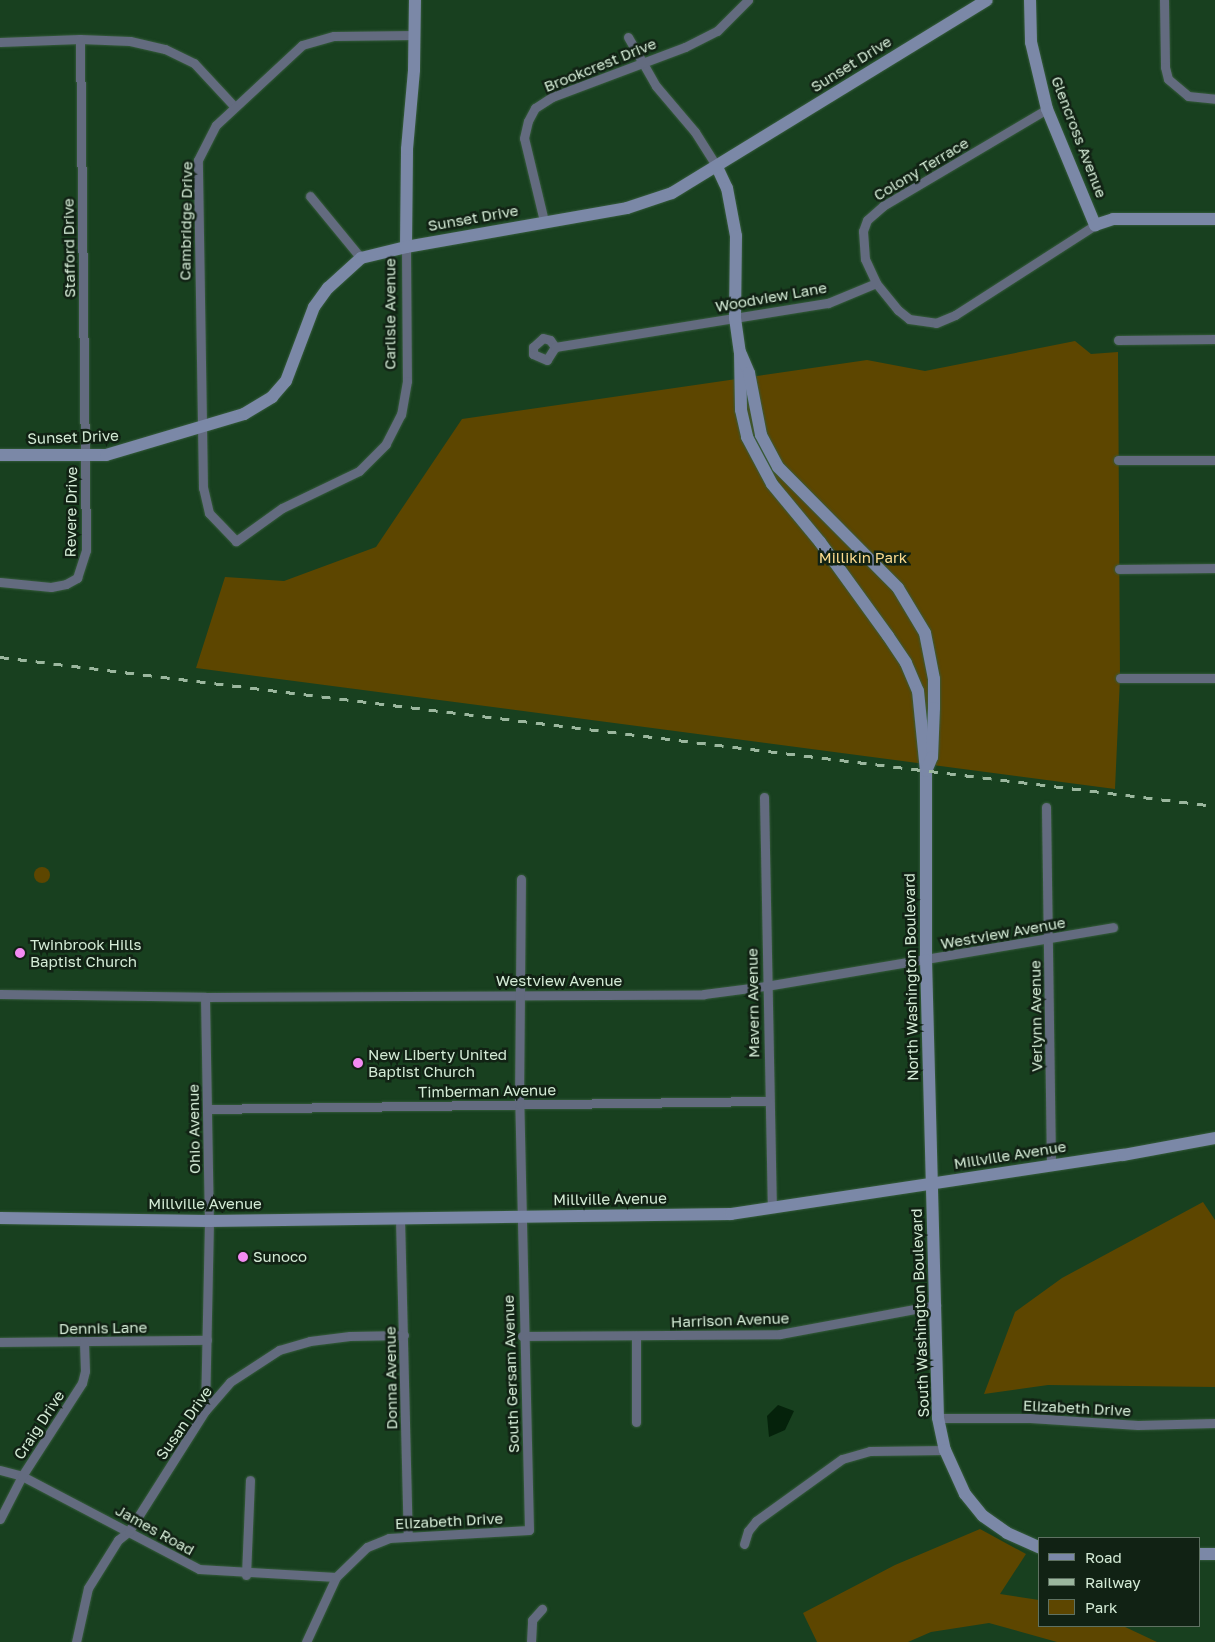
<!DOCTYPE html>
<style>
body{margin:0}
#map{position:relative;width:1215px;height:1642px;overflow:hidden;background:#18401f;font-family:"Golos Text",sans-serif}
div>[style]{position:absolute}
.green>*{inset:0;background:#5d4600}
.round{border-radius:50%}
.water>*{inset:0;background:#05220b}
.roads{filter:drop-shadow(0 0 1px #365b3c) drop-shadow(0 0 1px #365b3c)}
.street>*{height:9px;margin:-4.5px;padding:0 4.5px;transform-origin:4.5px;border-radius:4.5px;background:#636b7f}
.secondary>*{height:12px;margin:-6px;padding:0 6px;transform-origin:6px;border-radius:6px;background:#7b88a7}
.rail>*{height:2.5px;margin-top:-1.25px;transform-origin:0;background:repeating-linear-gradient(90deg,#9bb79e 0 9px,transparent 0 18px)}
.dots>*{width:14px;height:14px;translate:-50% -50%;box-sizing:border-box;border:2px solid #112214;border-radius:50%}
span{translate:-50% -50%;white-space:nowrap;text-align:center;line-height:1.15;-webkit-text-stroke:5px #112214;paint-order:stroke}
.street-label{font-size:15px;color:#d4ebd6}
.park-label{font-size:15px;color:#fbdb8f}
.poi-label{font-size:15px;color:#d4ebd6}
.left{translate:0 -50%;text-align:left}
.legend{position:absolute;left:1038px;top:1537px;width:162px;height:90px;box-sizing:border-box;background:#112214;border:1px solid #5f7262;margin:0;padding:6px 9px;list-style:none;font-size:15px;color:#d4ebd6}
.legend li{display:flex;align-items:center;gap:10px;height:25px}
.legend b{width:25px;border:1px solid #5f7262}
</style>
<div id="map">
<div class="green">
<div style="clip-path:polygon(1075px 341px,1091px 354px,1118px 352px,1120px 678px,1115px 789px,196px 668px,225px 577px,284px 581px,376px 547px,462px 419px,867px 360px,925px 371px)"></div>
<div class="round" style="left:34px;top:867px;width:16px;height:16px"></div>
<div style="clip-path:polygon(1203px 1202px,1215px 1220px,1215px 1387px,1048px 1385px,984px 1394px,1015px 1312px,1062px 1278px)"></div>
<div style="clip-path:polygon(980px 1529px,1026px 1554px,1000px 1594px,1039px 1600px,1039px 1626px,1123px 1626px,1157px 1642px,1057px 1642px,989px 1623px,931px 1632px,908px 1642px,817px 1642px,803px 1613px,895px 1565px)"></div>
</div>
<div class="water">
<div style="clip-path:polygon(778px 1405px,794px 1411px,785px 1430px,769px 1437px,767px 1416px)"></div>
</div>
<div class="roads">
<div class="street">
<div style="left:1164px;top:0;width:67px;rotate:89.1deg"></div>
<div style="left:1165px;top:67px;width:12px;rotate:76deg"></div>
<div style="left:1168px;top:79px;width:26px;rotate:40deg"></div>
<div style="left:1188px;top:96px;width:27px;rotate:6deg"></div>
<div style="left:628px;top:37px;width:56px;rotate:60.3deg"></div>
<div style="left:656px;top:86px;width:60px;rotate:49.7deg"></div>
<div style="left:695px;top:132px;width:41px;rotate:57.8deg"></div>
<div style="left:0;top:42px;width:80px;rotate:-2.1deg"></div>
<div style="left:80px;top:39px;width:50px;rotate:2.3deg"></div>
<div style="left:130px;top:41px;width:36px;rotate:13deg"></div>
<div style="left:165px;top:49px;width:32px;rotate:26deg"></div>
<div style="left:194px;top:63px;width:59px;rotate:47.1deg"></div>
<div style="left:1047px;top:109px;width:191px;rotate:149.4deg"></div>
<div style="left:883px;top:206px;width:21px;rotate:139deg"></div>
<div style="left:867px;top:220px;width:12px;rotate:110deg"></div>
<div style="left:863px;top:231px;width:28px;rotate:86deg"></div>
<div style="left:865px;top:259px;width:26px;rotate:65deg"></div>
<div style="left:876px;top:283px;width:35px;rotate:51deg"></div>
<div style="left:898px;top:310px;width:14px;rotate:39deg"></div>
<div style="left:909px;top:319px;width:27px;rotate:8deg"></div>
<div style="left:936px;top:323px;width:21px;rotate:-23deg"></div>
<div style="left:955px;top:315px;width:166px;rotate:-32.7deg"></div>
<div style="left:310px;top:196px;width:80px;rotate:50.6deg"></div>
<div style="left:544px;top:221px;width:85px;rotate:-103.5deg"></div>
<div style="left:524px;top:138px;width:17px;rotate:-77deg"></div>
<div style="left:528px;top:121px;width:15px;rotate:-62deg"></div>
<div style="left:535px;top:108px;width:20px;rotate:-33deg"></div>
<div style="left:552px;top:97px;width:142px;rotate:-20.6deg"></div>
<div style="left:685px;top:47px;width:36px;rotate:-27deg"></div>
<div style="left:717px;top:31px;width:44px;rotate:-45deg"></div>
<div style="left:406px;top:247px;width:134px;rotate:89.6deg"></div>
<div style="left:407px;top:381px;width:34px;rotate:100deg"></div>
<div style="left:401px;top:414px;width:34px;rotate:117deg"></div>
<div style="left:386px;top:444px;width:38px;rotate:135deg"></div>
<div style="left:359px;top:471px;width:85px;rotate:154.3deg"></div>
<div style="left:282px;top:508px;width:57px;rotate:144.3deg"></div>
<div style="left:236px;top:541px;width:39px;rotate:-134deg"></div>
<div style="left:209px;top:513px;width:26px;rotate:-103deg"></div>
<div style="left:203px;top:488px;width:328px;rotate:-90.9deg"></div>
<div style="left:198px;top:160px;width:39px;rotate:-63deg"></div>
<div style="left:216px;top:125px;width:117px;rotate:-42.9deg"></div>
<div style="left:302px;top:45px;width:33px;rotate:-16deg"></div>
<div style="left:334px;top:36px;width:81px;rotate:-0.7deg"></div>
<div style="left:1118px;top:340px;width:97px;rotate:-0.6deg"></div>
<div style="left:555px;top:347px;width:15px;rotate:122deg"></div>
<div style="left:547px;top:360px;width:15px;rotate:-157deg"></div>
<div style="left:533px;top:354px;width:7px;rotate:-90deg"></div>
<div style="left:533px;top:347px;width:13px;rotate:-42deg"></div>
<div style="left:543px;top:338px;width:7px;rotate:16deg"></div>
<div style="left:550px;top:340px;width:9px;rotate:54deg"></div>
<div style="left:555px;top:347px;width:277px;rotate:-9.2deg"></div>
<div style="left:828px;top:303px;width:52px;rotate:-22.6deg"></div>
<div style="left:1118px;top:460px;width:97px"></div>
<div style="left:1119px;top:569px;width:96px;rotate:-0.6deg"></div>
<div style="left:0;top:582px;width:51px;rotate:5.6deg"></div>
<div style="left:51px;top:587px;width:15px;rotate:-11deg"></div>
<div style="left:66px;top:584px;width:13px;rotate:-29deg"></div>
<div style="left:77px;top:578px;width:29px;rotate:-72deg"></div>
<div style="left:86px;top:550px;width:511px;rotate:-90.67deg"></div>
<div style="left:1120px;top:678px;width:95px"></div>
<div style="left:764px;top:797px;width:411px;rotate:88.9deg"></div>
<div style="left:1046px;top:807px;width:358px;rotate:89.2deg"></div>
<div style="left:0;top:994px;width:205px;rotate:0.8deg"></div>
<div style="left:205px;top:997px;width:499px;rotate:-0.3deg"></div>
<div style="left:704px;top:994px;width:63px;rotate:-7.4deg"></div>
<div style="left:766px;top:986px;width:352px;rotate:-9.6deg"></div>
<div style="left:205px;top:997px;width:224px;rotate:89deg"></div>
<div style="left:209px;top:1221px;width:190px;rotate:91.2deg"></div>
<div style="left:207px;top:1109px;width:561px;rotate:-0.82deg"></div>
<div style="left:400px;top:1218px;width:319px;rotate:88.6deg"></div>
<div style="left:522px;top:1336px;width:258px;rotate:-0.4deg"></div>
<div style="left:780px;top:1334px;width:159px;rotate:-10.5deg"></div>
<div style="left:636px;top:1336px;width:86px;rotate:90deg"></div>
<div style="left:0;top:1342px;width:207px;rotate:-0.6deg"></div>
<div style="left:938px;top:1418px;width:92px"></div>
<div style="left:1030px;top:1418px;width:108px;rotate:3.7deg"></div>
<div style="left:1138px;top:1425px;width:77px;rotate:-1.5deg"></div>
<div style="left:0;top:1470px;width:23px;rotate:15deg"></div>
<div style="left:22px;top:1476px;width:200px;rotate:27.7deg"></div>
<div style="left:199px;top:1569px;width:137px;rotate:3.3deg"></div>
<div style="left:0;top:1519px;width:48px;rotate:-62.9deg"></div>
<div style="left:22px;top:1476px;width:111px;rotate:-57.2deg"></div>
<div style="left:82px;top:1383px;width:12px;rotate:-76deg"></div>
<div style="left:85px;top:1371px;width:29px;rotate:-92deg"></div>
<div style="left:744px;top:1544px;width:14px;rotate:-73deg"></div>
<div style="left:748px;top:1531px;width:13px;rotate:-51deg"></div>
<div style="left:756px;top:1521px;width:106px;rotate:-35.8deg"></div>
<div style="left:842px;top:1459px;width:29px;rotate:-16deg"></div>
<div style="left:870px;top:1451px;width:75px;rotate:-0.8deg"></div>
<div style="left:246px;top:1575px;width:95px;rotate:-87.6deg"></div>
<div style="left:76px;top:1642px;width:55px;rotate:-77.5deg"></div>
<div style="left:88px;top:1588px;width:57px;rotate:-58deg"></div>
<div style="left:118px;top:1540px;width:14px;rotate:-39deg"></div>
<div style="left:129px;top:1531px;width:142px;rotate:-57.7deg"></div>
<div style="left:205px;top:1411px;width:38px;rotate:-49deg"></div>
<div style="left:230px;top:1382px;width:59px;rotate:-33.1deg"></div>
<div style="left:279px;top:1350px;width:32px;rotate:-16deg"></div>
<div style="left:310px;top:1341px;width:40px;rotate:-7.1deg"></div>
<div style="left:350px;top:1336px;width:54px;rotate:-1.1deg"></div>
<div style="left:306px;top:1642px;width:72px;rotate:-65.2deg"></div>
<div style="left:336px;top:1577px;width:43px;rotate:-44.1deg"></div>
<div style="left:367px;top:1547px;width:24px;rotate:-22deg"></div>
<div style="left:389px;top:1538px;width:140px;rotate:-3.3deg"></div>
<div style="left:529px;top:1530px;width:426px;rotate:-91.3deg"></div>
<div style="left:519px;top:1104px;width:225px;rotate:-89.5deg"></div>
<div style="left:531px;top:1642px;width:22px;rotate:-87deg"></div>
<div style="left:532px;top:1620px;width:15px;rotate:-48deg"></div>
</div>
<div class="secondary">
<div style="left:1030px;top:0;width:42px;rotate:88.6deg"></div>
<div style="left:1031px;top:42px;width:69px;rotate:76.6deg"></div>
<div style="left:1047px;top:109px;width:126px;rotate:67.5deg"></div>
<div style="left:1095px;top:225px;width:19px;rotate:-18deg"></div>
<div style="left:1113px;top:219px;width:102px"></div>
<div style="left:717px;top:167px;width:23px;rotate:65deg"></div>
<div style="left:727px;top:188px;width:49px;rotate:79.4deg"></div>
<div style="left:736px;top:236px;width:82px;rotate:90.7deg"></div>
<div style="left:735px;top:318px;width:34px;rotate:82deg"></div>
<div style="left:740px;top:352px;width:58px;rotate:89deg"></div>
<div style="left:741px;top:410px;width:28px;rotate:77deg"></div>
<div style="left:747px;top:437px;width:53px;rotate:62deg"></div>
<div style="left:772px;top:484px;width:75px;rotate:50.4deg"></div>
<div style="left:820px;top:542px;width:116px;rotate:54.1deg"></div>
<div style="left:888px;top:636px;width:32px;rotate:56deg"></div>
<div style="left:906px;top:663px;width:30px;rotate:67deg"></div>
<div style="left:918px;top:691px;width:80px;rotate:84.3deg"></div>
<div style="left:926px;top:771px;width:189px;rotate:90deg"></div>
<div style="left:926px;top:960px;width:458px;rotate:88.5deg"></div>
<div style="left:938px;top:1418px;width:33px;rotate:78deg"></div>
<div style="left:945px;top:1450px;width:48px;rotate:65.6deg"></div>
<div style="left:965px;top:1494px;width:28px;rotate:51deg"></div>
<div style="left:983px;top:1516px;width:29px;rotate:35deg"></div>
<div style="left:1007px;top:1533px;width:35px;rotate:24deg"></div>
<div style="left:406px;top:247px;width:98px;rotate:-89.4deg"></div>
<div style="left:407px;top:149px;width:79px;rotate:-84.9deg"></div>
<div style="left:414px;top:70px;width:70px;rotate:-89.2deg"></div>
<div style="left:741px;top:354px;width:21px;rotate:67deg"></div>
<div style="left:749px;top:373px;width:63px;rotate:79deg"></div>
<div style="left:761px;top:435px;width:36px;rotate:62deg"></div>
<div style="left:778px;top:467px;width:170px;rotate:45.2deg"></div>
<div style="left:898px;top:588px;width:52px;rotate:59deg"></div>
<div style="left:925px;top:633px;width:47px;rotate:78.9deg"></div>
<div style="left:934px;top:679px;width:29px;rotate:90deg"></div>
<div style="left:934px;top:708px;width:49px;rotate:92.3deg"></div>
<div style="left:932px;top:757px;width:15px;rotate:113deg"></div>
<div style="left:0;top:455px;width:106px"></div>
<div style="left:106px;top:455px;width:144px;rotate:-16.5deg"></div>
<div style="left:244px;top:414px;width:33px;rotate:-31deg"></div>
<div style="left:272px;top:397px;width:21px;rotate:-49deg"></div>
<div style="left:286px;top:381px;width:79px;rotate:-69.3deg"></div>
<div style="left:314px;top:307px;width:24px;rotate:-54deg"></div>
<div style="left:328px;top:288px;width:45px;rotate:-42.3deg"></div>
<div style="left:361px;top:258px;width:46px;rotate:-13.7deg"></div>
<div style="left:406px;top:247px;width:224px;rotate:-10deg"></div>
<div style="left:627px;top:208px;width:47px;rotate:-18.4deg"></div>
<div style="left:672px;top:193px;width:369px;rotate:-31.5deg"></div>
<div style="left:0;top:1218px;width:209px;rotate:0.8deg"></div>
<div style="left:209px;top:1221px;width:522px;rotate:-0.77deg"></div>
<div style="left:731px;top:1214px;width:396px;rotate:-8.6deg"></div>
<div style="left:1123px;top:1155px;width:94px;rotate:-10.5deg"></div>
<div style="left:1199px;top:1554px;width:16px"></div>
</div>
</div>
<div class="rail">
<div style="left:0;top:657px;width:1224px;rotate:6.99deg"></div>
</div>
<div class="dots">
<div style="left:20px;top:953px;background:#f38af2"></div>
<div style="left:358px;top:1063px;background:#f38af2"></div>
<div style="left:243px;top:1257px;background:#f38af2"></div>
</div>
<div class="street-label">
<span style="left:851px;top:64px;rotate:-32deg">Sunset Drive</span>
<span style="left:600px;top:65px;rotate:-22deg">Brookcrest Drive</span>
<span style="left:1079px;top:137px;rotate:69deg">Glencross Avenue</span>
<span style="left:921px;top:169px;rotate:-31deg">Colony Terrace</span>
<span style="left:473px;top:218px;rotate:-10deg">Sunset Drive</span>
<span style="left:186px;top:221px;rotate:-89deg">Cambridge Drive</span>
<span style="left:69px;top:248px;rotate:-91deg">Stafford Drive</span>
<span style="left:771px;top:297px;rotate:-10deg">Woodview Lane</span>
<span style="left:390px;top:314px;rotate:-90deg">Carlisle Avenue</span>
<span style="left:73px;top:437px;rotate:-2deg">Sunset Drive</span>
<span style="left:71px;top:512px;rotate:-89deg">Revere Drive</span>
<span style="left:1003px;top:933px;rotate:-10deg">Westview Avenue</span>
<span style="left:911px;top:977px;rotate:-91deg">North Washington Boulevard</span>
<span style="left:559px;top:981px">Westview Avenue</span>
<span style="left:753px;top:1003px;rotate:-91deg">Mavern Avenue</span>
<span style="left:1036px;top:1016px;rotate:-91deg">Verlynn Avenue</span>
<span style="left:487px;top:1091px;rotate:-1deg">Timberman Avenue</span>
<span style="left:194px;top:1129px;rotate:-91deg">Ohio Avenue</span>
<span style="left:1010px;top:1155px;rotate:-9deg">Millville Avenue</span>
<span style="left:610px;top:1199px;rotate:-1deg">Millville Avenue</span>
<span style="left:205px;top:1204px">Millville Avenue</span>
<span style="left:920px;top:1313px;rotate:-92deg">South Washington Boulevard</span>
<span style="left:730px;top:1320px;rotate:-2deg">Harrison Avenue</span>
<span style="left:103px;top:1328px;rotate:-1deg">Dennis Lane</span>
<span style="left:511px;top:1374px;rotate:-92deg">South Gersam Avenue</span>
<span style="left:391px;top:1378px;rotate:-91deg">Donna Avenue</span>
<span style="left:1077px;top:1408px;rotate:3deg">Elizabeth Drive</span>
<span style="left:184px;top:1423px;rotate:-55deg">Susan Drive</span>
<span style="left:39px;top:1425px;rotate:-57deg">Craig Drive</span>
<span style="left:449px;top:1521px;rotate:-3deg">Elizabeth Drive</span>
<span style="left:155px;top:1530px;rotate:29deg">James Road</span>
</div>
<div class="park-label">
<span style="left:863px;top:558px">Millikin Park</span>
</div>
<div class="poi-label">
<span class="left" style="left:30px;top:953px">Twinbrook Hills<br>Baptist Church</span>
<span class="left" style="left:368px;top:1063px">New Liberty United<br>Baptist Church</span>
<span class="left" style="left:253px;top:1257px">Sunoco</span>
</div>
<ul class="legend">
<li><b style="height:6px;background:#7b88a7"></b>Road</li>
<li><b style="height:6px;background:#9bb79e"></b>Railway</li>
<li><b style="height:14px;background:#5d4600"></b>Park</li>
</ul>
</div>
